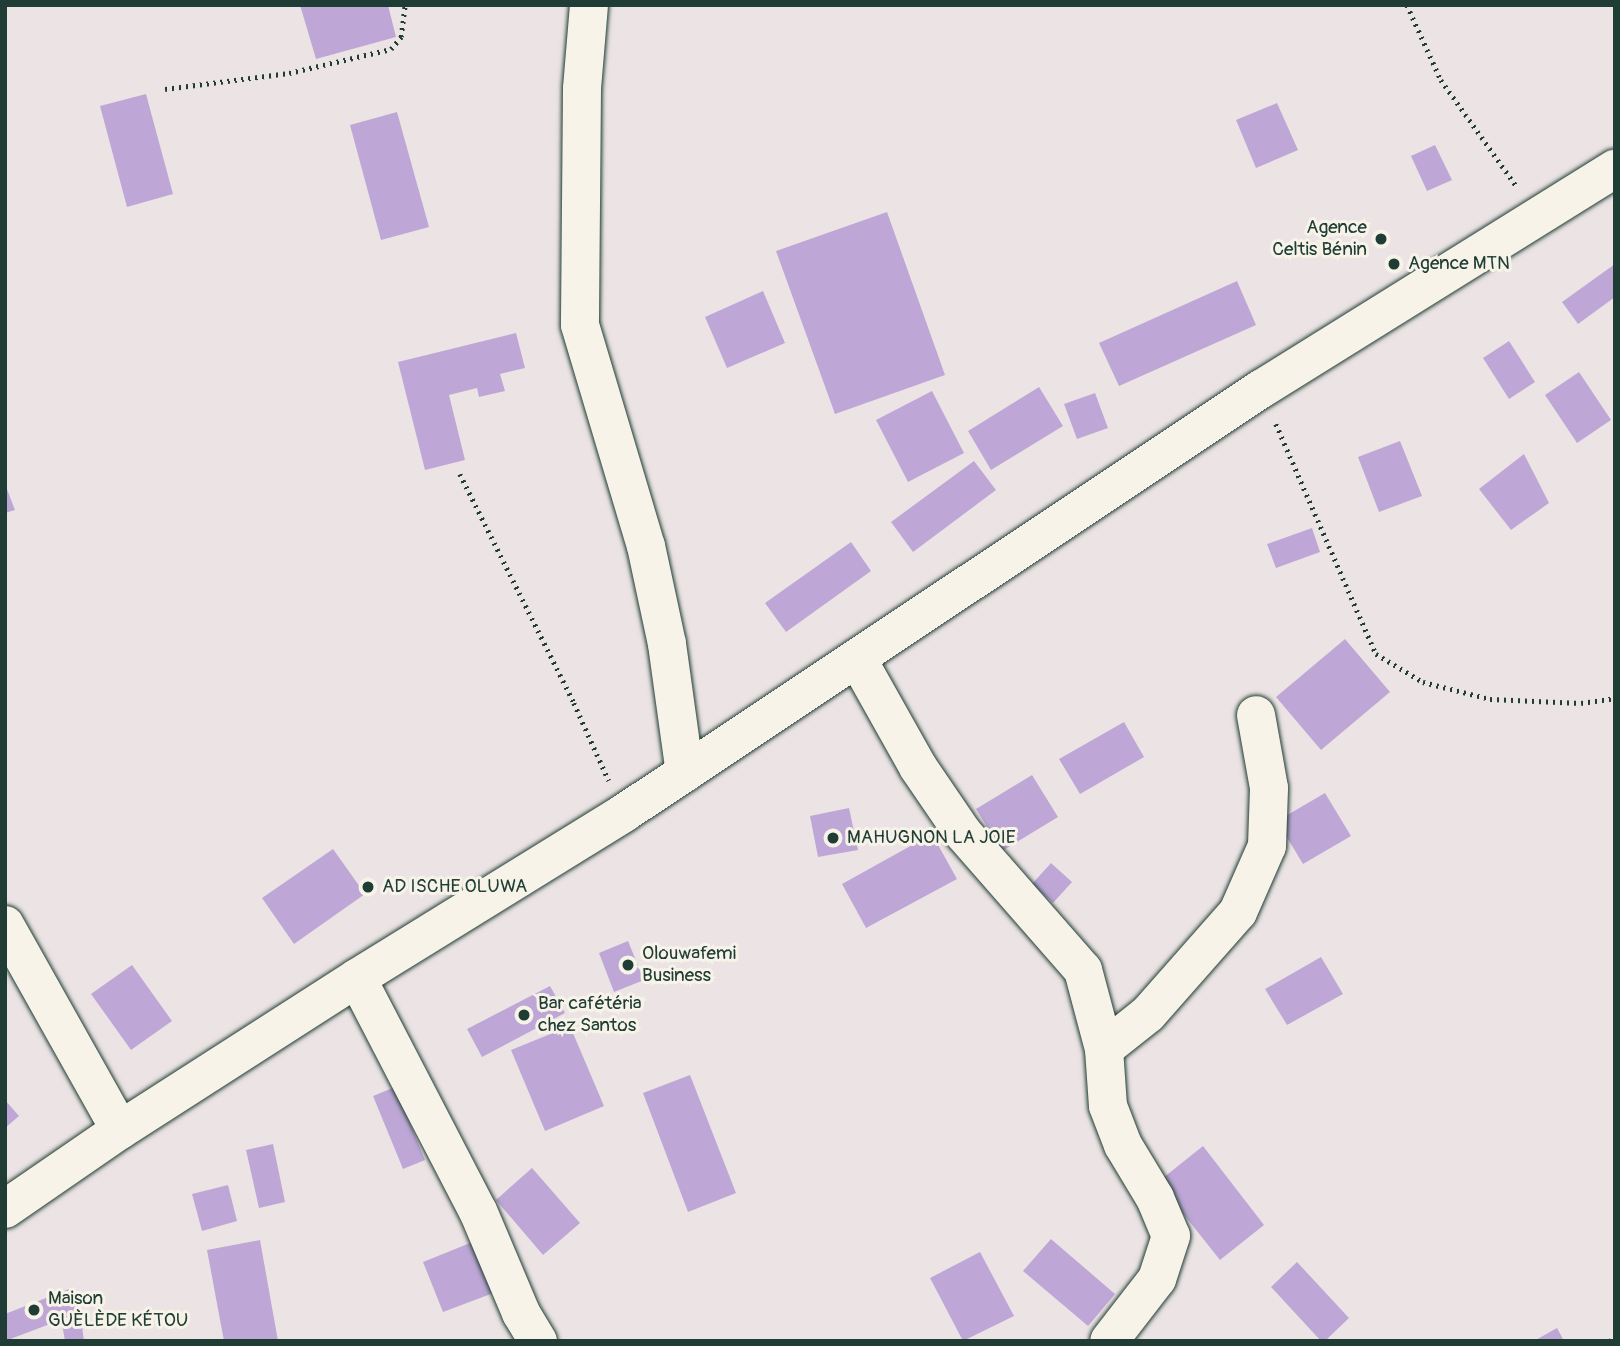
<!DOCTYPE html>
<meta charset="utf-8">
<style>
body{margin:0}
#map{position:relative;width:1620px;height:1346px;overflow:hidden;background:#ece4e4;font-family:Pangolin,sans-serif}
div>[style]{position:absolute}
.building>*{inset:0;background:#bea7d6}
.path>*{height:4.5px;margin-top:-2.25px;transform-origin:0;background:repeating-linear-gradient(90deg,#1f3d34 0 2px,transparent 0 7px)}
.roads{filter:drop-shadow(0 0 2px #1f3d34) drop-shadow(0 0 2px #1f3d34)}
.minor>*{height:38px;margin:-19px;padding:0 19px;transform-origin:19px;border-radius:19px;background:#f7f3e8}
.major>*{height:38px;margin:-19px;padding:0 19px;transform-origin:19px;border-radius:19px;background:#f7f3e8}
.dots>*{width:19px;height:19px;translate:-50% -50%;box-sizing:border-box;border:4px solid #f7f3e8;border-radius:50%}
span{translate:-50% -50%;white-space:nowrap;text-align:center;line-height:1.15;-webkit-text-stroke:6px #f7f3e8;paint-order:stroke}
.poi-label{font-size:19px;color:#1f3d34}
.right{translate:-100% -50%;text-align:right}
.left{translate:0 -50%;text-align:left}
.frame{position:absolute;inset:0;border:7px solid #1f3d34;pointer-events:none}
</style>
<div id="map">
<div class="building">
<div style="clip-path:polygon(300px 5px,388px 5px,396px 37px,316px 59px)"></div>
<div style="clip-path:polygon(146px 94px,173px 194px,127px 207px,100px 106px)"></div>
<div style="clip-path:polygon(1277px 103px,1298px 150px,1256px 168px,1236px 120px)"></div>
<div style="clip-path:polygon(397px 112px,429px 227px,381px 240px,350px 125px)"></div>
<div style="clip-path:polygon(1435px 145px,1452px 180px,1427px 191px,1411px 156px)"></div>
<div style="clip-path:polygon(887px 212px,945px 375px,835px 414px,776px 251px)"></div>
<div style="clip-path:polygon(1615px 264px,1615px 297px,1578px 324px,1562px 302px)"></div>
<div style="clip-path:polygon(1237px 281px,1256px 325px,1119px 386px,1099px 343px)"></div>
<div style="clip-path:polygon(763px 291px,785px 343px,727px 368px,705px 317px)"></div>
<div style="clip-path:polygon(516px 333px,525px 368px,500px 374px,505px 391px,479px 397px,477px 388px,449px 395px,465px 460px,425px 470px,398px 362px)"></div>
<div style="clip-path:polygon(1509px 341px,1535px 382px,1509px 399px,1483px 358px)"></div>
<div style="clip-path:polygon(1579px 372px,1611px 420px,1577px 443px,1545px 395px)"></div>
<div style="clip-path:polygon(1039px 387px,1063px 426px,991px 470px,968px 431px)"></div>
<div style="clip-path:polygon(932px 391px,964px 453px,908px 482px,876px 420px)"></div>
<div style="clip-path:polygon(1095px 393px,1108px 428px,1077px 439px,1064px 404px)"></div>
<div style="clip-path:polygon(1400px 441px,1422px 496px,1379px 512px,1358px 457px)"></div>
<div style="clip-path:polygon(1524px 454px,1549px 503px,1511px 530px,1479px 489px)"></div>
<div style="clip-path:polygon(974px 461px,996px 490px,913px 552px,891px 522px)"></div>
<div style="clip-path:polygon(5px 484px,15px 510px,5px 513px)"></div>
<div style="clip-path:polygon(1312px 528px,1320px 552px,1276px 568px,1267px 544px)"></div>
<div style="clip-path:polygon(851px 542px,871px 571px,786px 632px,765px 603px)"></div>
<div style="clip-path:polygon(1345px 639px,1390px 692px,1321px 750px,1276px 697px)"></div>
<div style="clip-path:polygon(1124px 722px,1144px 757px,1080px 794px,1059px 759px)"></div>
<div style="clip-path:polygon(1032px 775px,1058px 817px,1002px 851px,976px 809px)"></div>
<div style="clip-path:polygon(1325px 793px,1351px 836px,1303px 864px,1277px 821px)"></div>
<div style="clip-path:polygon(849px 808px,858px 850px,818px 857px,810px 816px)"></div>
<div style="clip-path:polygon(932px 834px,957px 879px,866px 928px,842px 884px)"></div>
<div style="clip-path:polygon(333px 849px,365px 894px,294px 944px,262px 898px)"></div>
<div style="clip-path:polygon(1051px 863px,1072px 882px,1053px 903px,1032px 884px)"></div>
<div style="clip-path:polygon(628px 941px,644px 980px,614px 992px,599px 953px)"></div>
<div style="clip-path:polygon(1321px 957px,1343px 994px,1287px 1025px,1265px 989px)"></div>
<div style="clip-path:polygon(132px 965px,172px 1021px,131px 1050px,91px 994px)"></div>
<div style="clip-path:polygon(550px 986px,565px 1013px,482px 1057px,467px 1029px)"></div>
<div style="clip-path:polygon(570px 1026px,604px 1106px,545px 1131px,511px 1050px)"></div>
<div style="clip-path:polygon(690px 1075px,736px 1193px,688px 1212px,643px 1093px)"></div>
<div style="clip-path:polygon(395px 1087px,425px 1160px,403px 1169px,373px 1096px)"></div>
<div style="clip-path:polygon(5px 1100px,19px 1116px,5px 1128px)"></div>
<div style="clip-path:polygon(273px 1144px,285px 1202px,259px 1208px,246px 1150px)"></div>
<div style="clip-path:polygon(1203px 1146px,1264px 1225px,1220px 1260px,1158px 1182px)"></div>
<div style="clip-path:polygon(532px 1168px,580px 1223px,543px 1255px,496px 1200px)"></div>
<div style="clip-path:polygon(228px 1185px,237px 1221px,202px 1231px,192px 1194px)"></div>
<div style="clip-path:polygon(1051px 1239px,1115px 1294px,1088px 1326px,1023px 1271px)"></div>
<div style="clip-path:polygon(260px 1240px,278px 1341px,224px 1341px,207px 1250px)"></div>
<div style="clip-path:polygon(475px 1241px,496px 1292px,443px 1312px,423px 1262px)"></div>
<div style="clip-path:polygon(980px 1252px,1014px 1316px,963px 1341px,930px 1278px)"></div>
<div style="clip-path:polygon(1297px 1262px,1349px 1318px,1325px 1341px,1321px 1341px,1271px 1287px)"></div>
<div style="clip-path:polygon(69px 1289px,79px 1313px,5px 1341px,5px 1314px)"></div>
<div style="clip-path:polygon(81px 1319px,84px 1341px,65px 1341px,62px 1324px)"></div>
<div style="clip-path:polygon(1557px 1328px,1564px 1341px,1534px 1341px)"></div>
</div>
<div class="path">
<div style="left:1407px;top:5px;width:82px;rotate:65.6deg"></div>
<div style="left:1441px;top:80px;width:131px;rotate:54.6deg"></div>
<div style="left:165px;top:89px;width:125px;rotate:-7.4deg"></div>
<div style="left:289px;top:73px;width:105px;rotate:-13.2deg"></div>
<div style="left:391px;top:49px;width:16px;rotate:-50deg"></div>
<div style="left:401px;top:37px;width:32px;rotate:-83deg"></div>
<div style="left:1276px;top:424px;width:251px;rotate:66.5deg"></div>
<div style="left:1376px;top:654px;width:55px;rotate:30.8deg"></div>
<div style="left:1423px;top:682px;width:69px;rotate:14.2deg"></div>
<div style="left:1490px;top:699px;width:91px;rotate:2.5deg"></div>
<div style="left:1581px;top:703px;width:34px;rotate:-8deg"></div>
<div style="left:460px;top:474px;width:256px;rotate:63.5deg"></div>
<div style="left:574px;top:703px;width:85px;rotate:65.8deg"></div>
<div style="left:1610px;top:1341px;width:7px;rotate:-45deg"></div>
</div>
<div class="roads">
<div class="minor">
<div style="left:589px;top:5px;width:84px;rotate:94.8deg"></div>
<div style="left:582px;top:89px;width:236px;rotate:90.5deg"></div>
<div style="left:580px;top:325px;width:231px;rotate:73.4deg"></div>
<div style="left:646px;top:546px;width:100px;rotate:77.9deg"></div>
<div style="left:667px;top:644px;width:130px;rotate:82.1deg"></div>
<div style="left:858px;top:660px;width:123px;rotate:60.7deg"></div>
<div style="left:918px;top:767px;width:80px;rotate:55.7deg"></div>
<div style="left:963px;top:833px;width:182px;rotate:48.8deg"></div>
<div style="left:1083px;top:970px;width:82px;rotate:75.1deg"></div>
<div style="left:1104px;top:1049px;width:57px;rotate:86deg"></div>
<div style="left:1108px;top:1106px;width:42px;rotate:69deg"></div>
<div style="left:1123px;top:1145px;width:62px;rotate:58.9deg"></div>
<div style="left:1155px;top:1198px;width:41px;rotate:67.2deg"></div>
<div style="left:1171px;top:1236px;width:45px;rotate:108deg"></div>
<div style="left:1157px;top:1279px;width:78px;rotate:127.7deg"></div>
<div style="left:5px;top:925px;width:235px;rotate:60.7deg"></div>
<div style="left:357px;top:978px;width:263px;rotate:62.6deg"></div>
<div style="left:478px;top:1211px;width:111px;rotate:67.1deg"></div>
<div style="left:521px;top:1313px;width:33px;rotate:59deg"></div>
<div style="left:1104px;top:1049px;width:56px;rotate:-38.5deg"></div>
<div style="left:1148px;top:1014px;width:136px;rotate:-48.6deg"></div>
<div style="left:1238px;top:912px;width:72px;rotate:-66.3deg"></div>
<div style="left:1267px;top:846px;width:58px;rotate:-88deg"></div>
<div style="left:1269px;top:788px;width:74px;rotate:-100.1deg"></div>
</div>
<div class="major">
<div style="left:5px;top:1209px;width:140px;rotate:-34.5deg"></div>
<div style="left:120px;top:1130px;width:282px;rotate:-32.7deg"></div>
<div style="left:357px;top:978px;width:314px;rotate:-31.7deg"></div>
<div style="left:624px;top:813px;width:765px;rotate:-33.65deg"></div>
<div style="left:1261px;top:389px;width:417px;rotate:-31.9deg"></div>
</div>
</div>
<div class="dots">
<div style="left:1381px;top:239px;background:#1f3d34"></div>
<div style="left:1394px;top:264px;background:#1f3d34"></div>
<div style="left:833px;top:838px;background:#1f3d34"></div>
<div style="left:368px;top:887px;background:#1f3d34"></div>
<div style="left:628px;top:965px;background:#1f3d34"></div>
<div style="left:524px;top:1015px;background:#1f3d34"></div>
<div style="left:34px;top:1310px;background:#1f3d34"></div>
</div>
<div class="poi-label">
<span class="right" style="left:1367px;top:239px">Agence<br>Celtis Bénin</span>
<span class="left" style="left:1408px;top:264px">Agence MTN</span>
<span class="left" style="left:847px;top:838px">MAHUGNON LA JOIE</span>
<span class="left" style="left:382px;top:887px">AD ISCHE OLUWA</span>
<span class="left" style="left:642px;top:965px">Olouwafemi<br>Business</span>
<span class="left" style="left:538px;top:1015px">Bar cafétéria<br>chez Santos</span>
<span class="left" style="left:48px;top:1310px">Maison<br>GUÈLÈDE KÉTOU</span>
</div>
<div class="frame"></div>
</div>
